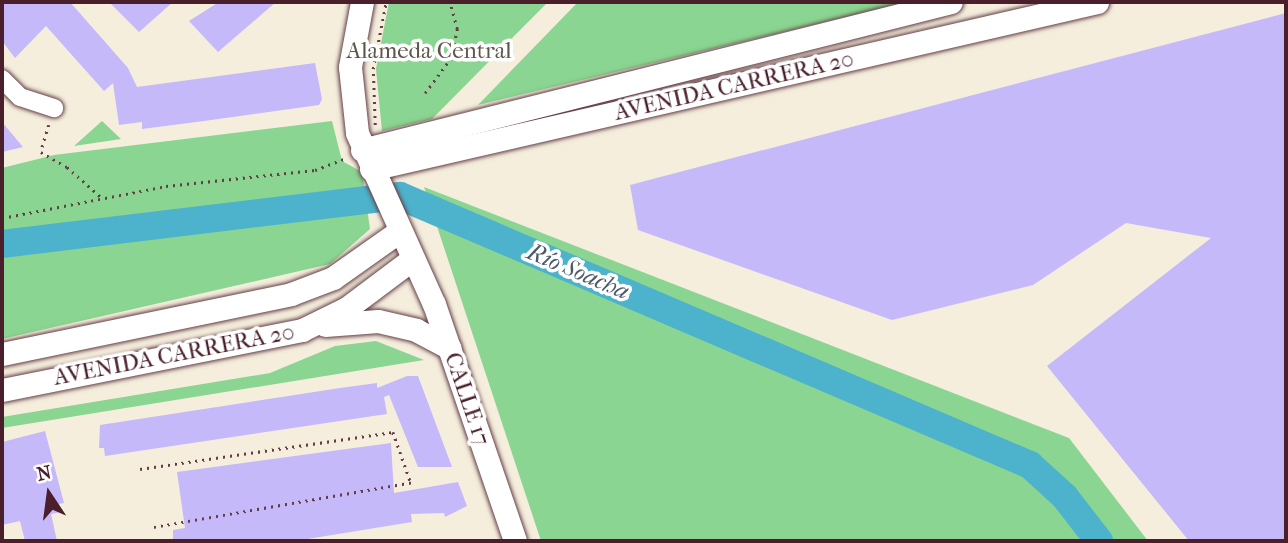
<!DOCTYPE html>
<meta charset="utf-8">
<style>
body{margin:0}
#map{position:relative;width:1288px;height:543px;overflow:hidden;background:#f5eedd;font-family:"IM FELL French Canon",serif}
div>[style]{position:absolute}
.green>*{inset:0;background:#8ad591}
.river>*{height:28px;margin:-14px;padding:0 14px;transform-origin:14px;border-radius:14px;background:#4db3cc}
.building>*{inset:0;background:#c5b9fa}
.path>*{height:2.5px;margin-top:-1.25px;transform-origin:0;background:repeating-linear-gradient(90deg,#643e46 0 2px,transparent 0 7px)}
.roads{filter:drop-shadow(0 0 2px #643e46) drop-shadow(0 0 2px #643e46)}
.minor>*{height:18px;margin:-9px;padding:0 9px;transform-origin:9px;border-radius:9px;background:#fff}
.tertiary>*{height:23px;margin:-11.5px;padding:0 11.5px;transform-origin:11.5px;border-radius:11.5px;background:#fff}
span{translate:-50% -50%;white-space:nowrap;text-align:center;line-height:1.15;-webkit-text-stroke:7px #fff;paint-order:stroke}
.park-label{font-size:23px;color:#5d564a}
.street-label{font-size:23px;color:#4a1f2b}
.water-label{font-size:24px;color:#4b5a6b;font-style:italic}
.frame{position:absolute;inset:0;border:4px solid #4a1f2b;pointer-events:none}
.north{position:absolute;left:14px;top:459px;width:70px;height:70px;-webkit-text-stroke:5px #fff;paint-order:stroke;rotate:347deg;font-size:19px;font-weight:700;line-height:28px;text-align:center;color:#4a1f2b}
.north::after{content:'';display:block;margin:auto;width:24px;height:32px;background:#4a1f2b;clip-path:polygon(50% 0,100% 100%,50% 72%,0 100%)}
</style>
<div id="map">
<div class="green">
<div style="clip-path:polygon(389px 2px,548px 2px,432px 119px,382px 131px,376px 69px)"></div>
<div style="clip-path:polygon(578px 2px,908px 2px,478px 105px)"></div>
<div style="clip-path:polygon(102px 121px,121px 139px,74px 146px)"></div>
<div style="clip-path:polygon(332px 121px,342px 161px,362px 172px,370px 229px,330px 264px,2px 339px,2px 168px,54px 155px)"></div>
<div style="clip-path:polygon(424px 187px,1069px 438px,1148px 541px,541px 541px)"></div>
<div style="clip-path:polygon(376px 341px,424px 360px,2px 428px,2px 417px,270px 373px,335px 346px)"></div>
</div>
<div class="river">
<div style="left:2px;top:244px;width:401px;rotate:-6.9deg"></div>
<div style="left:400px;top:196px;width:685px;rotate:23.12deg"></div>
<div style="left:1030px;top:465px;width:47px;rotate:42.4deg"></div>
<div style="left:1065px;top:497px;width:56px;rotate:52.3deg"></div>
</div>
<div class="building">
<div style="clip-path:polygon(2px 2px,70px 2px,128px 68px,137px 87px,315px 63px,322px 99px,319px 105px,204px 121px,142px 129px,142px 122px,119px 125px,113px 83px,104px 91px,46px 26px,15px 58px,2px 41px)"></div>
<div style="clip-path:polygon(109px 2px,173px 2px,139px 32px)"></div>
<div style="clip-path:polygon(219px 2px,276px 2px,218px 52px,189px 21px)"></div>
<div style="clip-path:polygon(1286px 13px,1286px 541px,1189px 541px,1047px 366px,1211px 238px,1126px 223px,1033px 285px,892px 320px,638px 230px,630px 185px)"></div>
<div style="clip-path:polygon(2px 122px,23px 147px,2px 152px)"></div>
<div style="clip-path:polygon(407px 376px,418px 376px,452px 467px,418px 467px,389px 395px,384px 397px,387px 414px,105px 456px,104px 448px,99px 448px,100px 425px,340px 388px,377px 383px,377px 388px)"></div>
<div style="clip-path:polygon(45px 431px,64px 503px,59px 504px,61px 512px,51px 514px,57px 541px,25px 541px,20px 521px,2px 525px,2px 442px)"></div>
<div style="clip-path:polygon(391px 443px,394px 493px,458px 482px,467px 506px,445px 517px,444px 513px,411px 514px,412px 522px,295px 541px,173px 541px,173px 530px,185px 528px,177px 472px)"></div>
</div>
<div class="path">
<div style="left:425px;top:93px;width:44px;rotate:-53.4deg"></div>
<div style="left:451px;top:58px;width:30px;rotate:-78deg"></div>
<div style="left:457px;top:29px;width:28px;rotate:-105deg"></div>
<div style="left:49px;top:125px;width:28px;rotate:107deg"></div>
<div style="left:41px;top:152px;width:30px;rotate:30deg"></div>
<div style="left:67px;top:167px;width:47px;rotate:41.5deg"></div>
<div style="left:375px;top:125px;width:56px;rotate:-92deg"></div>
<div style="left:373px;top:69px;width:68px;rotate:-79deg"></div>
<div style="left:2px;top:218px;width:167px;rotate:-11deg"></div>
<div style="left:166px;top:186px;width:150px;rotate:-6.1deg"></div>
<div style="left:315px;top:170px;width:34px;rotate:-21deg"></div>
<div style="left:140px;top:469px;width:256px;rotate:-8.3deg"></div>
<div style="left:393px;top:432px;width:54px;rotate:70.6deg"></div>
<div style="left:411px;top:483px;width:265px;rotate:170.2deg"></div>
</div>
<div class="roads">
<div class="minor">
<div style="left:2px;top:79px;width:25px;rotate:45deg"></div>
<div style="left:20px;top:97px;width:36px;rotate:18deg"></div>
</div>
<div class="tertiary">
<div style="left:362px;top:2px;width:66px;rotate:100.5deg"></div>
<div style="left:350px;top:67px;width:66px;rotate:83.9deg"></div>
<div style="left:357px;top:133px;width:188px;rotate:65.8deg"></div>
<div style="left:434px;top:304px;width:250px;rotate:71.1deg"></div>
<div style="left:362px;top:150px;width:607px;rotate:-14.1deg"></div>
<div style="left:371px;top:169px;width:745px;rotate:-12.95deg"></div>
<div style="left:325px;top:325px;width:53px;rotate:-4.3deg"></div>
<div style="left:378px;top:321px;width:39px;rotate:13deg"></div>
<div style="left:416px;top:330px;width:38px;rotate:28deg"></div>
<div style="left:2px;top:354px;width:295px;rotate:-11.7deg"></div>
<div style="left:291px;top:294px;width:45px;rotate:-20.9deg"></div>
<div style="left:333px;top:278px;width:80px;rotate:-35.3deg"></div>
<div style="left:2px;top:390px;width:306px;rotate:-11.3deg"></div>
<div style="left:302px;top:330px;width:50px;rotate:-26.1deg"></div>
<div style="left:347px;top:308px;width:80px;rotate:-36.9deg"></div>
</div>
</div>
<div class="park-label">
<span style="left:429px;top:51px">Alameda Central</span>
</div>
<div class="street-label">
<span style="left:734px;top:86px;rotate:-13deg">AVENIDA CARRERA 20</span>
<span style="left:174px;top:355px;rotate:-11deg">AVENIDA CARRERA 20</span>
<span style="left:467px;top:399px;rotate:71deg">CALLE 17</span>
</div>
<div class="water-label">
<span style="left:578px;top:272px;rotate:23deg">Río Soacha</span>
</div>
<div class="frame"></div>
<div class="north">N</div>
</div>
